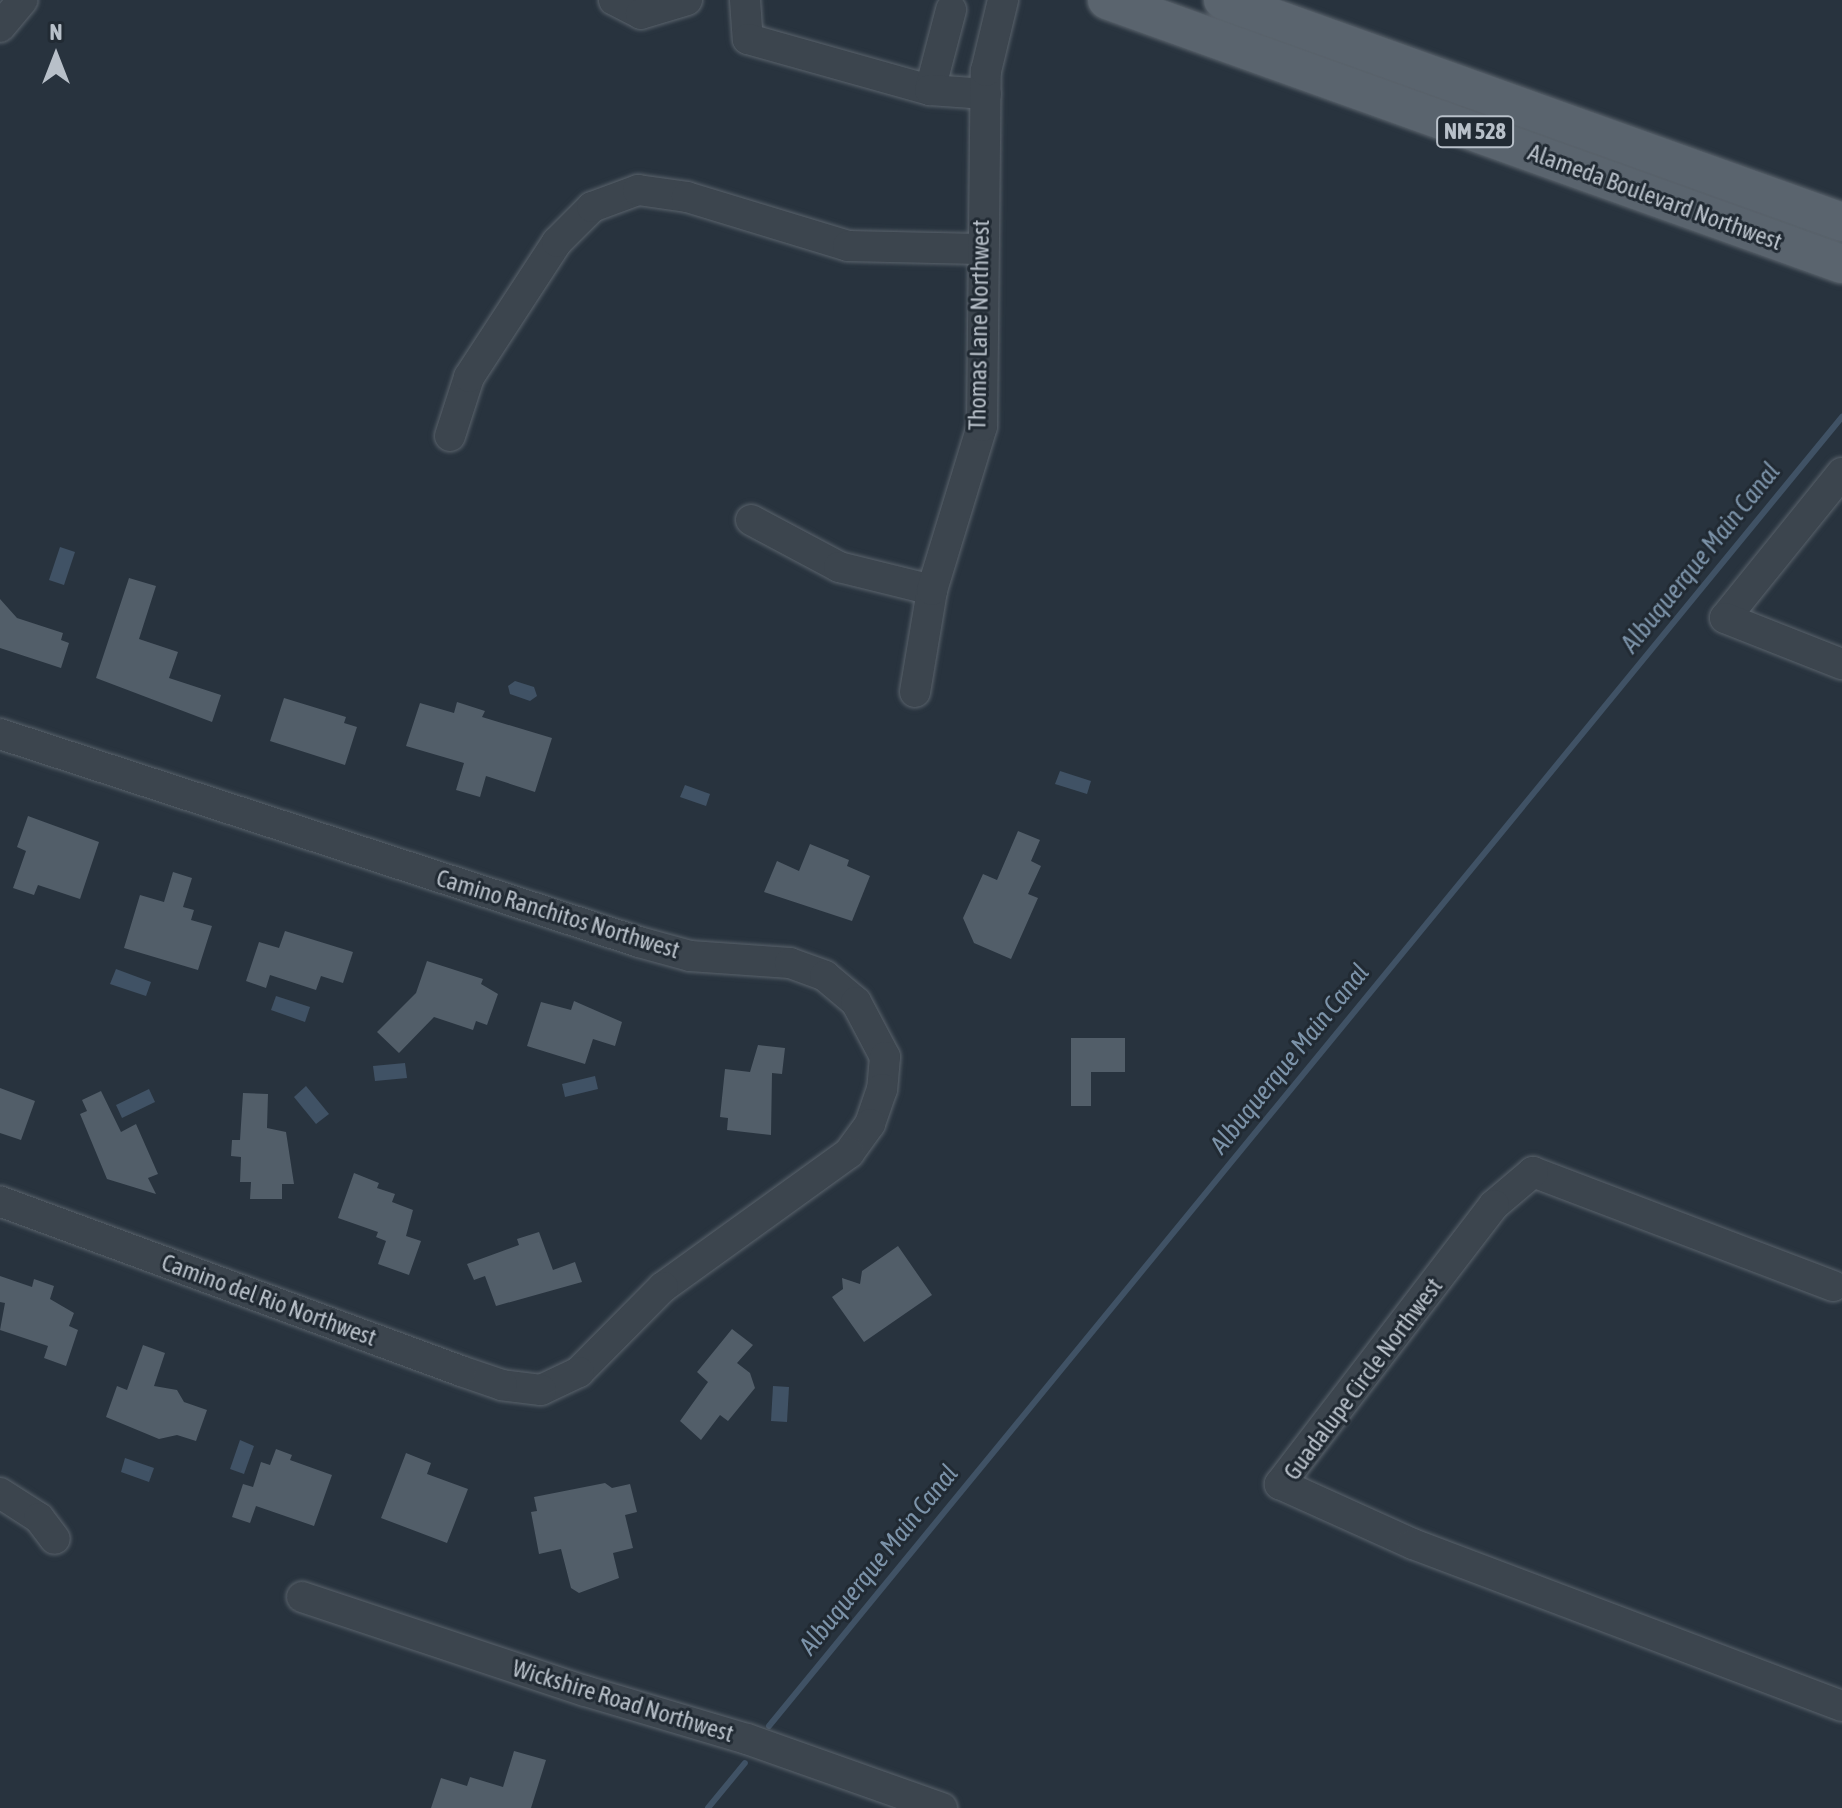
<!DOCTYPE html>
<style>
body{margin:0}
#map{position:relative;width:1842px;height:1808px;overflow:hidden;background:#28333e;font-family:"Asap Condensed",sans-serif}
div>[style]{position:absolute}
.water>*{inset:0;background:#405265}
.stream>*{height:6px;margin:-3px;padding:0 3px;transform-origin:3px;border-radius:3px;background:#405265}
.building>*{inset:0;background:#525e69}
.roads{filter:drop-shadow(0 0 2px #5a636c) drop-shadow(0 0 2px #5a636c)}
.minor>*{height:30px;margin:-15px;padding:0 15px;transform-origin:15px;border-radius:15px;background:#3c454e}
.major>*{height:38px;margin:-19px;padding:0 19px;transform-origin:19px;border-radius:19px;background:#5a646e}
span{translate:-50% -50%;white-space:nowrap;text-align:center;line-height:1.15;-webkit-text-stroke:6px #212a33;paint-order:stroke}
.shield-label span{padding:2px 6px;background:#212a33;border:2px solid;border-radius:6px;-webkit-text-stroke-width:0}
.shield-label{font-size:22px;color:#b8c0c9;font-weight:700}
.street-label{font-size:24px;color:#b8c0c9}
.water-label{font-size:26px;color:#7c93a9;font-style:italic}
.north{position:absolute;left:16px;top:16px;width:80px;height:80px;-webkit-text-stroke:6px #212a33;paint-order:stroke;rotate:0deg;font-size:22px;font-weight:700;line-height:32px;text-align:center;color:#b8c0c9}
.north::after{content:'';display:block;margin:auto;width:28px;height:36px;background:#b8c0c9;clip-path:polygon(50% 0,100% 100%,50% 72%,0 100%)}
</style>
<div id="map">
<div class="water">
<div style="clip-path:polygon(60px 547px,75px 552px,64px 585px,49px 580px)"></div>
<div style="clip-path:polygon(515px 681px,534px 687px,537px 696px,530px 701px,510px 694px,508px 686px)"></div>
<div style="clip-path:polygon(1060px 771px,1091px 781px,1087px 794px,1055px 784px)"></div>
<div style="clip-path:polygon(685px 785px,710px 794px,706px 806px,680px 797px)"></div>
<div style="clip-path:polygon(116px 969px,151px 982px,146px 996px,110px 984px)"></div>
<div style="clip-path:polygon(276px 996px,310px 1007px,305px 1022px,271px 1010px)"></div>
<div style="clip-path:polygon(405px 1063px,407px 1078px,375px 1081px,373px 1066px)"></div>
<div style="clip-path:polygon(595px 1076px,598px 1089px,565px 1097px,562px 1084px)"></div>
<div style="clip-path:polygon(306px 1086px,329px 1114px,316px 1124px,294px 1097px)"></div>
<div style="clip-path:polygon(149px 1089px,155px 1102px,122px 1118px,116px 1105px)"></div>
<div style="clip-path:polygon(773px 1386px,789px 1387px,787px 1422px,771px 1421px)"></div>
<div style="clip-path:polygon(240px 1440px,254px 1446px,244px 1474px,230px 1469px)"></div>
<div style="clip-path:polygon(125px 1458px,154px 1468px,149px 1482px,121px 1472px)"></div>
</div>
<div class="stream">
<div style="left:769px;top:1726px;width:1693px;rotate:-50.66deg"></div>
<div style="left:708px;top:1808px;width:58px;rotate:-50.6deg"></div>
</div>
<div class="building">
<div style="clip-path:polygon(129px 578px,156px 586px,139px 639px,178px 652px,169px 678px,221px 695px,212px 722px,96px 678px)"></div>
<div style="clip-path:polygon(0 599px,17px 618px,63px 633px,61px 640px,69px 643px,61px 668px,0 648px)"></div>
<div style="clip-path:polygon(284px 698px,346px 717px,344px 723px,357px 727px,345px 765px,270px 741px)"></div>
<div style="clip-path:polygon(457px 702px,485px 711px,482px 717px,552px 738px,535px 792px,486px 776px,480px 797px,456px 790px,464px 763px,406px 746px,420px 703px,454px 713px)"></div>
<div style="clip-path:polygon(28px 816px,99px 842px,80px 899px,38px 885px,34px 895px,13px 888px,26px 851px,17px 847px)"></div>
<div style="clip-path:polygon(1018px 831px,1040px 840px,1031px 861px,1041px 866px,1028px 894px,1038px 898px,1011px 959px,974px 943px,963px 918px,983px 874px,997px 880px)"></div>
<div style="clip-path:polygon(810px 844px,849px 860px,847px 866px,870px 876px,852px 921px,764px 892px,777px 861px,799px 871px)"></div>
<div style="clip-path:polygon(173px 872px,192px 878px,183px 907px,194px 910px,191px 920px,212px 926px,198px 970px,124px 948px,140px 895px,164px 902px)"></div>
<div style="clip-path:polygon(285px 931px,353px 952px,343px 983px,321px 976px,316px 990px,270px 975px,266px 988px,246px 981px,259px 942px,279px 948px)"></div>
<div style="clip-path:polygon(427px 961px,483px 979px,481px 984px,498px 994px,487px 1025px,476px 1021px,473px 1030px,434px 1017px,399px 1053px,377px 1032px,416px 993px)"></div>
<div style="clip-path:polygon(574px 1001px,622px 1022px,615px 1046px,593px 1039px,585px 1064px,527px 1046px,541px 1002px,571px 1010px)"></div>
<div style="clip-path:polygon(1071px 1038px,1125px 1038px,1125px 1072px,1091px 1072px,1091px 1106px,1071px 1106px)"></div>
<div style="clip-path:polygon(758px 1045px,785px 1048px,782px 1074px,772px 1073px,771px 1135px,727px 1130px,728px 1118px,720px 1117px,725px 1069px,750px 1072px)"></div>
<div style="clip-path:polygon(0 1088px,35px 1101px,21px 1140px,0 1133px)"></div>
<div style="clip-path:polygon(101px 1091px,121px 1132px,136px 1124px,158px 1174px,148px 1178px,156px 1194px,107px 1179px,80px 1114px,87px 1111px,82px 1100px)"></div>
<div style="clip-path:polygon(243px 1093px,268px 1094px,267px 1128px,286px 1132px,294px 1184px,282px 1184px,282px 1199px,250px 1199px,251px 1182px,240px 1182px,241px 1157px,231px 1156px,232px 1140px,240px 1140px)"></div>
<div style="clip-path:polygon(354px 1173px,379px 1183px,377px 1188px,395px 1194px,392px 1202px,413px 1210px,406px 1236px,421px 1241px,409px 1275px,378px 1264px,386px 1241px,376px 1237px,378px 1232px,338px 1218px)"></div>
<div style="clip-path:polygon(539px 1232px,553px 1270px,575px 1262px,582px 1282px,496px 1306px,485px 1276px,474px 1280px,467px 1264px,519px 1245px,517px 1239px)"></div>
<div style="clip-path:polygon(898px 1246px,932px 1295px,864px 1342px,832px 1297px,843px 1289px,842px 1278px,860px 1284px,862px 1271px)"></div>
<div style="clip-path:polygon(0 1276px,32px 1287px,34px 1279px,54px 1286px,50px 1299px,74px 1313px,69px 1326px,78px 1330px,66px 1366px,44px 1358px,48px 1346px,0 1330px,5px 1303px,0 1302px)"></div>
<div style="clip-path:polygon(732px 1329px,753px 1345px,737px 1363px,750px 1373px,755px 1388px,728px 1421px,720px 1415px,701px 1440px,680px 1421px,708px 1382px,697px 1372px)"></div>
<div style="clip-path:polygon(143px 1345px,165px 1353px,154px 1386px,177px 1390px,184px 1402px,207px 1410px,196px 1441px,177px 1435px,159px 1439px,106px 1417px,117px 1386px,127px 1390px)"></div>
<div style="clip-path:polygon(276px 1449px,292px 1455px,290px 1460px,332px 1475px,314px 1526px,256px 1506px,250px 1523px,232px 1517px,243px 1484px,253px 1487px,261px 1462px,270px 1465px)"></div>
<div style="clip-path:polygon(406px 1453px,431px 1463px,427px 1474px,468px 1489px,447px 1543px,381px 1518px)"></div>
<div style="clip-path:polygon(605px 1483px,612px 1488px,630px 1484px,637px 1512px,625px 1515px,633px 1548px,613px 1553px,619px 1578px,579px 1593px,571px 1588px,561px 1549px,539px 1554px,531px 1512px,537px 1511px,534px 1497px)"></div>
<div style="clip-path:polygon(514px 1751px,546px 1760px,531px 1808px,431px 1808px,441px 1778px,467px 1786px,470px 1777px,503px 1787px)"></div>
</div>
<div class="roads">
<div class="minor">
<div style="left:614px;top:0;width:30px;rotate:27deg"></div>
<div style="left:641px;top:14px;width:48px;rotate:-16.9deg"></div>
<div style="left:745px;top:0;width:39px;rotate:86deg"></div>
<div style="left:748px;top:39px;width:189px;rotate:15.7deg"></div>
<div style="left:930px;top:90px;width:83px;rotate:-75.3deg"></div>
<div style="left:0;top:27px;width:35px;rotate:-50deg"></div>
<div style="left:930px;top:90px;width:56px;rotate:4.1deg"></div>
<div style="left:450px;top:436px;width:62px;rotate:-72.1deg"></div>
<div style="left:469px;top:377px;width:161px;rotate:-56.9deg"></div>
<div style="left:557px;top:242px;width:49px;rotate:-45deg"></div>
<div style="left:592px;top:207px;width:49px;rotate:-20.3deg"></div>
<div style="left:638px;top:190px;width:49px;rotate:8.1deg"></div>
<div style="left:687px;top:197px;width:168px;rotate:16.9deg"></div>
<div style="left:848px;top:246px;width:132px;rotate:1.3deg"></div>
<div style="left:1842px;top:473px;width:186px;rotate:128.9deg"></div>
<div style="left:1725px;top:618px;width:126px;rotate:21.5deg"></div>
<div style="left:751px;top:520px;width:100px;rotate:28.1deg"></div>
<div style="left:839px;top:567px;width:96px;rotate:13.9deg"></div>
<div style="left:915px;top:692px;width:103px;rotate:-80.5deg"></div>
<div style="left:932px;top:590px;width:171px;rotate:-73deg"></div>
<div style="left:982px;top:426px;width:355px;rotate:-89.4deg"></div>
<div style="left:986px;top:71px;width:73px;rotate:-76.5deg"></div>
<div style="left:0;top:734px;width:672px;rotate:18.03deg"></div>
<div style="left:639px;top:942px;width:53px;rotate:15.4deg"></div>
<div style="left:690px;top:956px;width:100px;rotate:4deg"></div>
<div style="left:790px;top:963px;width:37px;rotate:20deg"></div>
<div style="left:825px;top:976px;width:40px;rotate:40deg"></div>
<div style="left:856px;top:1002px;width:62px;rotate:62.2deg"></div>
<div style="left:885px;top:1057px;width:32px;rotate:95deg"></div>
<div style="left:882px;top:1089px;width:37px;rotate:109deg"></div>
<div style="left:870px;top:1124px;width:36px;rotate:126deg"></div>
<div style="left:849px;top:1153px;width:229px;rotate:144.2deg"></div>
<div style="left:663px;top:1287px;width:120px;rotate:134.7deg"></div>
<div style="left:579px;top:1372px;width:42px;rotate:154.7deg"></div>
<div style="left:541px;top:1390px;width:39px;rotate:-173deg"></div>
<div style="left:502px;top:1385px;width:43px;rotate:-161.1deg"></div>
<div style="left:461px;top:1371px;width:491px;rotate:-159.8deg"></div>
<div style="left:1833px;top:1286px;width:321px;rotate:-159.2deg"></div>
<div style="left:1533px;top:1172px;width:51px;rotate:139.8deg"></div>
<div style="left:1494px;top:1205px;width:352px;rotate:127.5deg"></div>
<div style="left:1280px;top:1484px;width:146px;rotate:24.3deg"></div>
<div style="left:1413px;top:1544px;width:459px;rotate:20.7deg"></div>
<div style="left:0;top:1493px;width:46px;rotate:32.7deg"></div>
<div style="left:39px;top:1518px;width:26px;rotate:53deg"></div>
<div style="left:302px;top:1597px;width:298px;rotate:18.4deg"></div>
<div style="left:585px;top:1691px;width:169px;rotate:16.5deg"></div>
<div style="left:747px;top:1739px;width:207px;rotate:19.5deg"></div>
</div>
<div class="major">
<div style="left:1107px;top:0;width:781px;rotate:19.76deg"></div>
<div style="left:1223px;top:0;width:658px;rotate:19.73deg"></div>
</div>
</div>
<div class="shield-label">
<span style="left:1475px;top:132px">NM 528</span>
</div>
<div class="street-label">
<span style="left:1655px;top:197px;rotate:20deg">Alameda Boulevard Northwest</span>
<span style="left:979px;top:325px;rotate:-89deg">Thomas Lane Northwest</span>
<span style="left:558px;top:914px;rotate:17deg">Camino Ranchitos Northwest</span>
<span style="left:269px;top:1300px;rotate:20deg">Camino del Rio Northwest</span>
<span style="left:1363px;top:1379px;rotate:-53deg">Guadalupe Circle Northwest</span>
<span style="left:623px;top:1701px;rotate:17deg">Wickshire Road Northwest</span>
</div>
<div class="water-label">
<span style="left:1701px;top:558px;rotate:-51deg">Albuquerque Main Canal</span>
<span style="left:1290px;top:1059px;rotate:-51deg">Albuquerque Main Canal</span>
<span style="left:879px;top:1560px;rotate:-51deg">Albuquerque Main Canal</span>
</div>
<div class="north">N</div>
</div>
